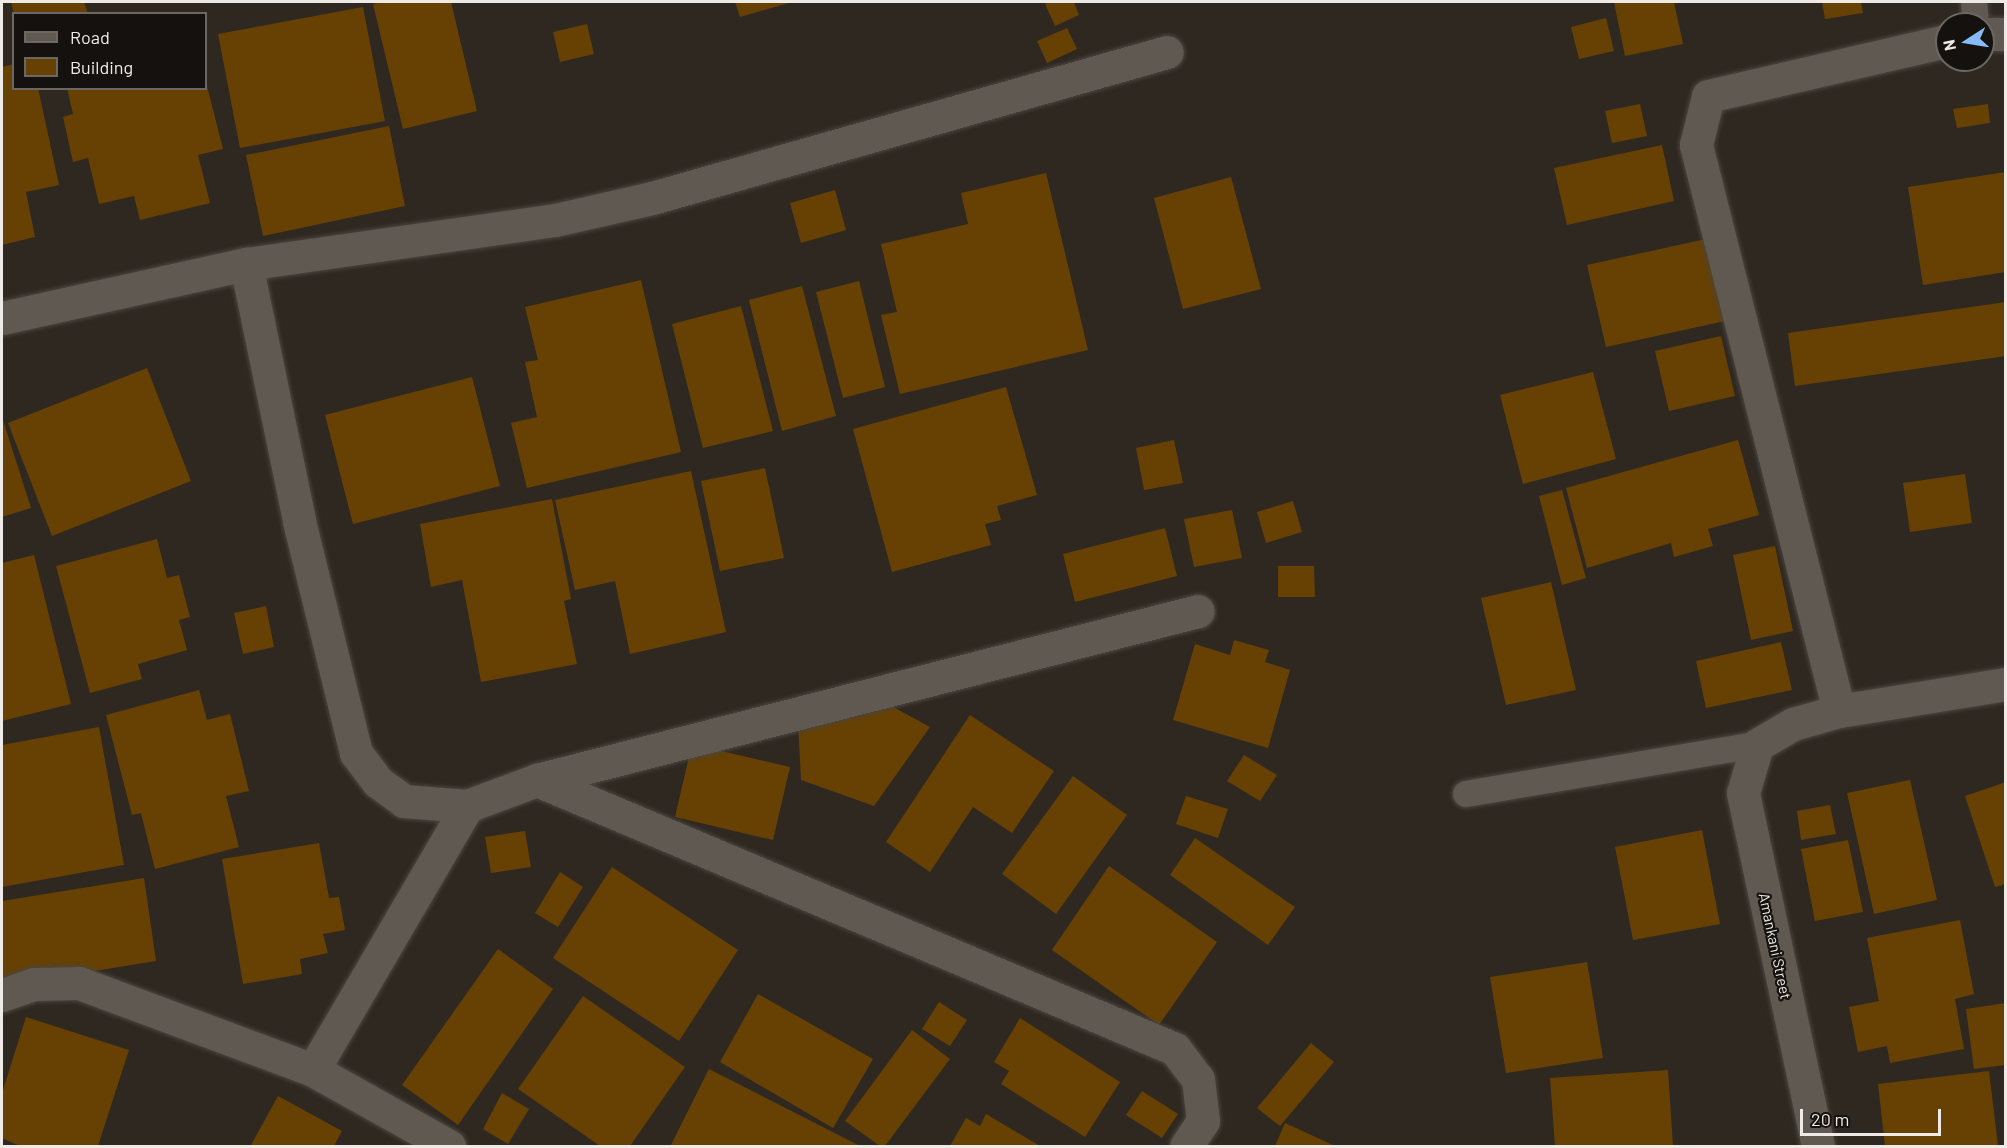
<!DOCTYPE html>
<style>
body{margin:0}
#map{position:relative;width:2007px;height:1148px;overflow:hidden;background:#2e2821;font-family:Barlow,sans-serif}
div>[style]{position:absolute}
.building>*{inset:0;background:#674103}
.roads{filter:drop-shadow(0 0 2px #4a453f) drop-shadow(0 0 2px #4a453f)}
.lane>*{height:26px;margin:-13px;padding:0 13px;transform-origin:13px;border-radius:13px;background:#605951}
.street>*{height:33px;margin:-16.5px;padding:0 16.5px;transform-origin:16.5px;border-radius:16.5px;background:#605951}
span{translate:-50% -50%;white-space:nowrap;text-align:center;line-height:1.15;-webkit-text-stroke:4.5px #14110e;paint-order:stroke}
.street-label{font-size:15px;color:#eeeae5}
.frame{position:absolute;inset:0;border:3px solid #eeeae5;pointer-events:none}
.legend{position:absolute;left:12px;top:12px;width:195px;height:78px;box-sizing:border-box;background:#14110e;border:2px solid #6b6864;margin:0;padding:8px 10px;list-style:none;font-size:18px;color:#eeeae5}
.legend li{display:flex;align-items:center;gap:12px;height:30px}
.legend b{width:30px;border:2px solid #6b6864}
.north{position:absolute;left:1935px;top:12px;width:60px;height:60px;box-sizing:border-box;background:#14110e;border:2px solid #6b6864;border-radius:50%;rotate:258deg;font-size:16px;font-weight:700;line-height:24px;text-align:center;color:#eeeae5}
.north::after{content:'';display:block;margin:auto;width:21px;height:27px;background:#85bbfb;clip-path:polygon(50% 0,100% 100%,50% 72%,0 100%)}
.scale{position:absolute;left:1800px;top:1109px;width:141px;height:27px;box-sizing:border-box;border:3px solid #eeeae5;border-top:0;padding-left:8px;font-size:18px;line-height:21px;white-space:nowrap;color:#eeeae5;-webkit-text-stroke:4px #14110e;paint-order:stroke}
</style>
<div id="map">
<div class="building">
<div style="clip-path:polygon(11px 2px,84px 2px,88px 14px,14px 14px)"></div>
<div style="clip-path:polygon(382px 2px,451px 2px,477px 111px,403px 129px,373px 4px)"></div>
<div style="clip-path:polygon(735px 2px,792px 2px,740px 17px)"></div>
<div style="clip-path:polygon(1050px 2px,1074px 2px,1079px 15px,1055px 26px,1045px 4px)"></div>
<div style="clip-path:polygon(1614px 2px,1674px 2px,1683px 44px,1625px 56px)"></div>
<div style="clip-path:polygon(1822px 2px,1861px 2px,1863px 13px,1825px 19px)"></div>
<div style="clip-path:polygon(363px 7px,385px 121px,240px 148px,218px 34px)"></div>
<div style="clip-path:polygon(1606px 18px,1614px 51px,1579px 59px,1571px 27px)"></div>
<div style="clip-path:polygon(587px 24px,594px 54px,560px 62px,553px 32px)"></div>
<div style="clip-path:polygon(1067px 28px,1077px 49px,1047px 63px,1037px 41px)"></div>
<div style="clip-path:polygon(14px 64px,14px 88px,38px 88px,59px 185px,26px 192px,35px 237px,2px 245px,2px 67px)"></div>
<div style="clip-path:polygon(206px 82px,223px 149px,198px 155px,210px 203px,140px 220px,134px 196px,99px 204px,88px 158px,73px 162px,63px 117px,73px 114px,67px 88px,206px 88px)"></div>
<div style="clip-path:polygon(1640px 104px,1647px 136px,1612px 143px,1605px 111px)"></div>
<div style="clip-path:polygon(1988px 104px,1990px 123px,1957px 128px,1953px 109px)"></div>
<div style="clip-path:polygon(389px 126px,405px 206px,263px 236px,246px 155px)"></div>
<div style="clip-path:polygon(1662px 145px,1674px 201px,1567px 225px,1554px 168px)"></div>
<div style="clip-path:polygon(2006px 172px,2006px 272px,1923px 285px,1908px 187px)"></div>
<div style="clip-path:polygon(1046px 173px,1088px 350px,900px 394px,881px 315px,897px 312px,881px 244px,968px 224px,961px 193px)"></div>
<div style="clip-path:polygon(1231px 177px,1261px 289px,1183px 309px,1154px 198px)"></div>
<div style="clip-path:polygon(835px 190px,846px 230px,801px 243px,790px 203px)"></div>
<div style="clip-path:polygon(1706px 239px,1725px 321px,1606px 347px,1587px 265px)"></div>
<div style="clip-path:polygon(641px 280px,681px 452px,527px 488px,511px 423px,537px 417px,525px 362px,538px 360px,525px 307px)"></div>
<div style="clip-path:polygon(859px 281px,885px 387px,843px 398px,816px 292px)"></div>
<div style="clip-path:polygon(802px 286px,836px 416px,782px 431px,749px 300px)"></div>
<div style="clip-path:polygon(2006px 302px,2006px 356px,1795px 386px,1788px 333px)"></div>
<div style="clip-path:polygon(741px 306px,773px 431px,703px 448px,672px 324px)"></div>
<div style="clip-path:polygon(1721px 336px,1735px 396px,1669px 411px,1655px 351px)"></div>
<div style="clip-path:polygon(147px 368px,191px 481px,52px 536px,8px 423px)"></div>
<div style="clip-path:polygon(1593px 372px,1616px 459px,1523px 484px,1500px 395px)"></div>
<div style="clip-path:polygon(472px 377px,500px 486px,353px 524px,325px 415px)"></div>
<div style="clip-path:polygon(1006px 387px,1037px 495px,997px 506px,1001px 520px,985px 524px,991px 545px,892px 572px,853px 429px)"></div>
<div style="clip-path:polygon(2px 417px,31px 508px,2px 517px)"></div>
<div style="clip-path:polygon(1174px 440px,1183px 483px,1144px 490px,1136px 448px)"></div>
<div style="clip-path:polygon(1738px 440px,1759px 515px,1708px 529px,1713px 546px,1674px 557px,1671px 543px,1587px 568px,1566px 488px)"></div>
<div style="clip-path:polygon(765px 468px,784px 558px,720px 571px,701px 481px)"></div>
<div style="clip-path:polygon(691px 471px,726px 632px,630px 654px,615px 581px,575px 590px,555px 500px)"></div>
<div style="clip-path:polygon(1965px 474px,1972px 523px,1910px 532px,1903px 483px)"></div>
<div style="clip-path:polygon(1562px 490px,1586px 578px,1562px 585px,1539px 496px)"></div>
<div style="clip-path:polygon(552px 499px,571px 599px,564px 601px,577px 664px,481px 682px,462px 580px,431px 587px,420px 524px)"></div>
<div style="clip-path:polygon(1293px 501px,1302px 532px,1266px 543px,1257px 512px)"></div>
<div style="clip-path:polygon(1232px 510px,1242px 558px,1194px 567px,1184px 519px)"></div>
<div style="clip-path:polygon(1165px 528px,1177px 576px,1075px 602px,1063px 554px)"></div>
<div style="clip-path:polygon(157px 539px,167px 578px,179px 575px,190px 617px,179px 620px,187px 650px,138px 664px,142px 679px,90px 693px,56px 566px)"></div>
<div style="clip-path:polygon(1775px 546px,1793px 631px,1751px 640px,1733px 555px)"></div>
<div style="clip-path:polygon(34px 555px,71px 704px,2px 721px,2px 563px)"></div>
<div style="clip-path:polygon(1278px 566px,1314px 566px,1315px 597px,1278px 597px)"></div>
<div style="clip-path:polygon(1551px 582px,1576px 690px,1506px 705px,1481px 598px)"></div>
<div style="clip-path:polygon(266px 606px,274px 647px,243px 654px,234px 613px)"></div>
<div style="clip-path:polygon(1234px 640px,1269px 650px,1265px 662px,1290px 670px,1268px 748px,1173px 720px,1195px 644px,1230px 655px)"></div>
<div style="clip-path:polygon(1781px 642px,1792px 690px,1706px 708px,1696px 661px)"></div>
<div style="clip-path:polygon(199px 690px,207px 720px,230px 714px,249px 791px,226px 796px,239px 847px,155px 869px,141px 813px,132px 815px,106px 715px)"></div>
<div style="clip-path:polygon(882px 701px,930px 727px,874px 806px,801px 780px,798px 723px)"></div>
<div style="clip-path:polygon(970px 715px,1054px 771px,1012px 833px,973px 807px,930px 872px,886px 842px)"></div>
<div style="clip-path:polygon(99px 727px,124px 865px,2px 887px,2px 745px)"></div>
<div style="clip-path:polygon(692px 744px,790px 767px,773px 840px,675px 817px)"></div>
<div style="clip-path:polygon(1244px 755px,1277px 775px,1260px 801px,1227px 781px)"></div>
<div style="clip-path:polygon(1073px 776px,1127px 815px,1056px 914px,1002px 874px)"></div>
<div style="clip-path:polygon(1910px 780px,1937px 900px,1874px 914px,1847px 793px)"></div>
<div style="clip-path:polygon(2006px 782px,2006px 884px,1995px 887px,1965px 796px)"></div>
<div style="clip-path:polygon(1186px 796px,1228px 809px,1218px 838px,1176px 824px)"></div>
<div style="clip-path:polygon(1830px 805px,1836px 834px,1801px 840px,1797px 811px)"></div>
<div style="clip-path:polygon(1702px 830px,1720px 924px,1633px 940px,1615px 847px)"></div>
<div style="clip-path:polygon(525px 831px,531px 867px,491px 873px,485px 837px)"></div>
<div style="clip-path:polygon(1195px 838px,1295px 907px,1268px 945px,1170px 875px)"></div>
<div style="clip-path:polygon(1848px 840px,1863px 912px,1815px 921px,1801px 849px)"></div>
<div style="clip-path:polygon(319px 843px,329px 898px,339px 897px,345px 930px,323px 934px,328px 953px,300px 959px,302px 974px,243px 984px,222px 859px)"></div>
<div style="clip-path:polygon(1109px 866px,1217px 942px,1159px 1025px,1052px 950px)"></div>
<div style="clip-path:polygon(612px 867px,738px 950px,679px 1041px,553px 958px)"></div>
<div style="clip-path:polygon(560px 872px,583px 887px,558px 927px,535px 913px)"></div>
<div style="clip-path:polygon(144px 878px,156px 961px,2px 986px,2px 901px)"></div>
<div style="clip-path:polygon(1960px 920px,1974px 994px,1955px 999px,1964px 1049px,1890px 1063px,1887px 1046px,1858px 1052px,1849px 1007px,1879px 1001px,1867px 938px)"></div>
<div style="clip-path:polygon(498px 949px,553px 989px,458px 1125px,402px 1085px)"></div>
<div style="clip-path:polygon(1587px 962px,1603px 1058px,1506px 1073px,1490px 977px)"></div>
<div style="clip-path:polygon(758px 994px,873px 1059px,833px 1128px,720px 1062px)"></div>
<div style="clip-path:polygon(583px 996px,685px 1067px,630px 1146px,600px 1146px,518px 1089px)"></div>
<div style="clip-path:polygon(939px 1002px,967px 1020px,950px 1046px,922px 1029px)"></div>
<div style="clip-path:polygon(2006px 1003px,2006px 1065px,1974px 1069px,1966px 1009px)"></div>
<div style="clip-path:polygon(26px 1017px,129px 1050px,98px 1146px,20px 1146px,2px 1138px,2px 1093px)"></div>
<div style="clip-path:polygon(1020px 1018px,1120px 1082px,1085px 1137px,1001px 1084px,1009px 1071px,994px 1062px)"></div>
<div style="clip-path:polygon(912px 1030px,950px 1059px,885px 1146px,880px 1146px,845px 1121px)"></div>
<div style="clip-path:polygon(1311px 1043px,1334px 1062px,1280px 1126px,1257px 1108px)"></div>
<div style="clip-path:polygon(709px 1069px,860px 1146px,671px 1145px)"></div>
<div style="clip-path:polygon(1668px 1070px,1673px 1146px,1555px 1146px,1550px 1078px)"></div>
<div style="clip-path:polygon(1989px 1071px,1998px 1146px,1885px 1146px,1878px 1084px)"></div>
<div style="clip-path:polygon(1142px 1091px,1178px 1114px,1162px 1138px,1126px 1115px)"></div>
<div style="clip-path:polygon(502px 1093px,529px 1109px,508px 1144px,483px 1129px)"></div>
<div style="clip-path:polygon(278px 1096px,342px 1131px,334px 1146px,251px 1145px)"></div>
<div style="clip-path:polygon(986px 1114px,1040px 1146px,950px 1146px,966px 1118px,980px 1126px)"></div>
<div style="clip-path:polygon(1285px 1123px,1335px 1146px,1275px 1146px)"></div>
</div>
<div class="roads">
<div class="lane">
<div style="left:1974px;top:2px;width:22px;rotate:85deg"></div>
<div style="left:1466px;top:794px;width:295px;rotate:-9.6deg"></div>
</div>
<div class="street">
<div style="left:1983px;top:34px;width:23px"></div>
<div style="left:246px;top:264px;width:262px;rotate:78.3deg"></div>
<div style="left:299px;top:521px;width:239px;rotate:76.2deg"></div>
<div style="left:356px;top:753px;width:36px;rotate:53deg"></div>
<div style="left:378px;top:782px;width:32px;rotate:36deg"></div>
<div style="left:404px;top:801px;width:63px;rotate:4.5deg"></div>
<div style="left:2px;top:318px;width:250px;rotate:-12.5deg"></div>
<div style="left:246px;top:264px;width:312px;rotate:-8.1deg"></div>
<div style="left:555px;top:220px;width:99px;rotate:-12.8deg"></div>
<div style="left:652px;top:198px;width:535px;rotate:-15.83deg"></div>
<div style="left:1839px;top:711px;width:584px;rotate:-104.18deg"></div>
<div style="left:1696px;top:145px;width:50px;rotate:-76.2deg"></div>
<div style="left:1708px;top:96px;width:245px;rotate:-13deg"></div>
<div style="left:537px;top:780px;width:692px;rotate:22.86deg"></div>
<div style="left:1175px;top:1049px;width:38px;rotate:53deg"></div>
<div style="left:1198px;top:1079px;width:42px;rotate:83.2deg"></div>
<div style="left:1203px;top:1121px;width:30px;rotate:124deg"></div>
<div style="left:2px;top:995px;width:34px;rotate:-19deg"></div>
<div style="left:34px;top:984px;width:45px;rotate:-1.3deg"></div>
<div style="left:79px;top:983px;width:250px;rotate:20.4deg"></div>
<div style="left:313px;top:1070px;width:156px;rotate:29.2deg"></div>
<div style="left:313px;top:1070px;width:306px;rotate:-59.7deg"></div>
<div style="left:467px;top:806px;width:75px;rotate:-20.4deg"></div>
<div style="left:537px;top:780px;width:682px;rotate:-14.34deg"></div>
<div style="left:1818px;top:1146px;width:361px;rotate:-102deg"></div>
<div style="left:1743px;top:793px;width:50px;rotate:-73.7deg"></div>
<div style="left:1757px;top:745px;width:42px;rotate:-30.3deg"></div>
<div style="left:1793px;top:724px;width:48px;rotate:-15.8deg"></div>
<div style="left:1839px;top:711px;width:169px;rotate:-9.2deg"></div>
</div>
</div>
<div class="street-label">
<span style="left:1775px;top:946px;rotate:78deg">Amankani Street</span>
</div>
<div class="frame"></div>
<ul class="legend">
<li><b style="height:8px;background:#605951"></b>Road</li>
<li><b style="height:16px;background:#674103"></b>Building</li>
</ul>
<div class="north">N</div>
<div class="scale">20 m</div>
</div>
